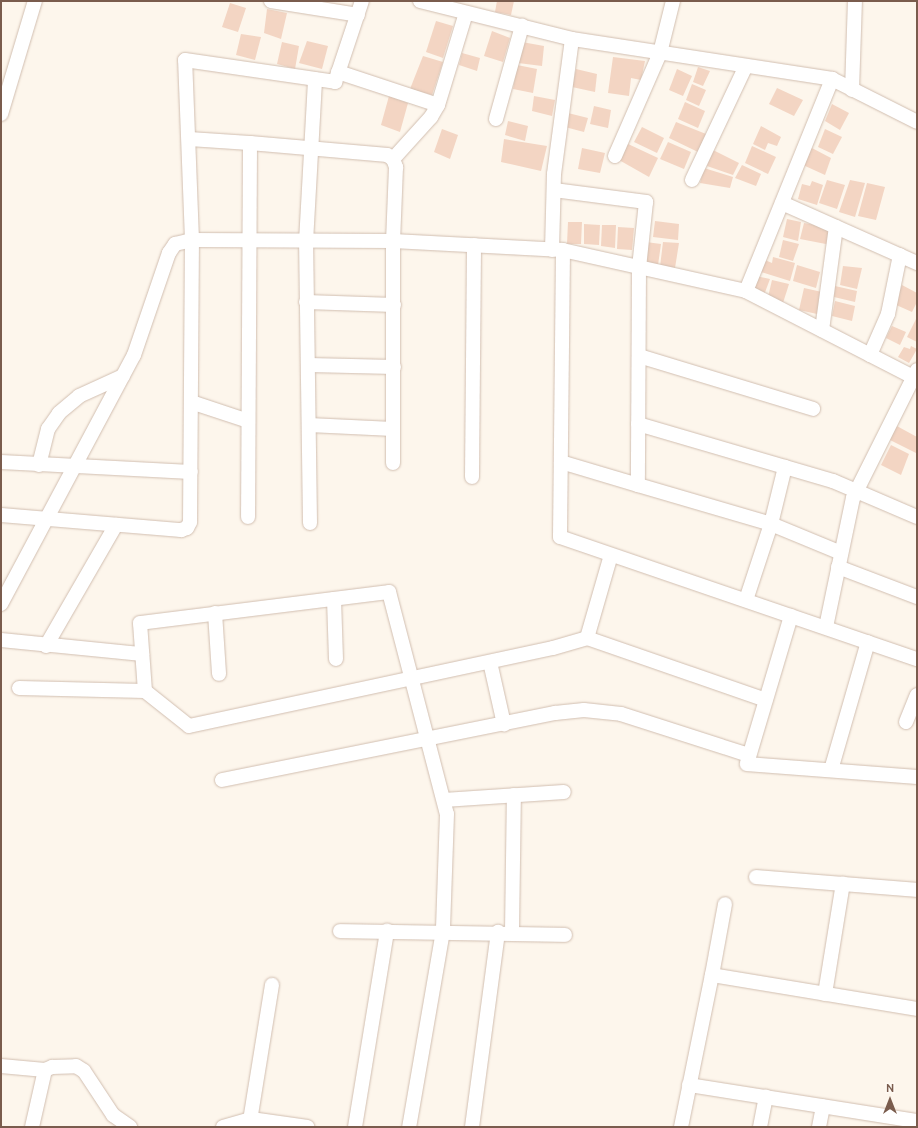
<!DOCTYPE html>
<style>
body{margin:0}
#map{position:relative;width:918px;height:1128px;overflow:hidden;background:#fdf6ec;font-family:Ubuntu,sans-serif}
div>[style]{position:absolute}
.building>*{inset:0;background:#f3d5c3}
.roads{filter:drop-shadow(0 0 1px #d1beb0) drop-shadow(0 0 1px #d1beb0)}
.minor>*{height:14px;margin:-7px;padding:0 7px;transform-origin:7px;border-radius:7px;background:#fff}
span{translate:-50% -50%;white-space:nowrap;text-align:center;line-height:1.15;-webkit-text-stroke:3px #fffaf3;paint-order:stroke}
.frame{position:absolute;inset:0;border:2px solid #7a5c4d;pointer-events:none}
.north{position:absolute;left:870px;top:1080px;width:40px;height:40px;-webkit-text-stroke:3px #fffaf3;paint-order:stroke;rotate:0deg;font-size:11px;font-weight:700;line-height:16px;text-align:center;color:#7a5c4d}
.north::after{content:'';display:block;margin:auto;width:14px;height:18px;background:#7a5c4d;clip-path:polygon(50% 0,100% 100%,50% 72%,0 100%)}
</style>
<div id="map">
<div class="building">
<div style="clip-path:polygon(497px 1px,514px 1px,511px 15px,495px 12px)"></div>
<div style="clip-path:polygon(230px 3px,246px 8px,238px 32px,222px 27px)"></div>
<div style="clip-path:polygon(267px 9px,287px 13px,281px 39px,264px 33px)"></div>
<div style="clip-path:polygon(436px 21px,453px 26px,443px 58px,426px 52px)"></div>
<div style="clip-path:polygon(492px 31px,510px 38px,503px 62px,484px 56px)"></div>
<div style="clip-path:polygon(241px 34px,261px 37px,255px 60px,236px 55px)"></div>
<div style="clip-path:polygon(307px 41px,328px 46px,322px 69px,299px 63px)"></div>
<div style="clip-path:polygon(282px 42px,299px 46px,295px 69px,277px 64px)"></div>
<div style="clip-path:polygon(522px 42px,544px 46px,542px 66px,518px 63px)"></div>
<div style="clip-path:polygon(462px 53px,480px 58px,477px 71px,459px 65px)"></div>
<div style="clip-path:polygon(423px 56px,443px 62px,432px 95px,410px 89px)"></div>
<div style="clip-path:polygon(613px 57px,645px 61px,641px 80px,631px 78px,629px 96px,608px 93px)"></div>
<div style="clip-path:polygon(517px 65px,537px 69px,533px 93px,513px 89px)"></div>
<div style="clip-path:polygon(698px 67px,710px 71px,703px 86px,693px 82px)"></div>
<div style="clip-path:polygon(576px 69px,597px 74px,595px 92px,572px 87px)"></div>
<div style="clip-path:polygon(677px 69px,692px 76px,683px 96px,669px 90px)"></div>
<div style="clip-path:polygon(692px 84px,706px 90px,699px 106px,686px 100px)"></div>
<div style="clip-path:polygon(777px 88px,803px 100px,794px 116px,769px 104px)"></div>
<div style="clip-path:polygon(389px 96px,408px 103px,400px 132px,381px 125px)"></div>
<div style="clip-path:polygon(534px 96px,555px 100px,552px 116px,532px 111px)"></div>
<div style="clip-path:polygon(685px 102px,705px 111px,698px 128px,678px 119px)"></div>
<div style="clip-path:polygon(832px 104px,849px 113px,840px 130px,825px 121px)"></div>
<div style="clip-path:polygon(594px 106px,611px 110px,608px 128px,590px 124px)"></div>
<div style="clip-path:polygon(568px 113px,588px 118px,584px 132px,565px 127px)"></div>
<div style="clip-path:polygon(508px 121px,528px 126px,525px 141px,505px 135px)"></div>
<div style="clip-path:polygon(676px 122px,706px 134px,698px 152px,669px 138px)"></div>
<div style="clip-path:polygon(761px 126px,781px 137px,777px 146px,768px 143px,765px 150px,753px 144px)"></div>
<div style="clip-path:polygon(642px 127px,664px 138px,657px 153px,634px 142px)"></div>
<div style="clip-path:polygon(442px 129px,458px 135px,450px 159px,434px 152px)"></div>
<div style="clip-path:polygon(825px 129px,842px 137px,833px 154px,818px 147px)"></div>
<div style="clip-path:polygon(504px 139px,547px 146px,541px 171px,501px 162px)"></div>
<div style="clip-path:polygon(668px 142px,691px 152px,684px 169px,660px 159px)"></div>
<div style="clip-path:polygon(626px 143px,658px 158px,649px 177px,619px 160px)"></div>
<div style="clip-path:polygon(752px 146px,776px 157px,768px 174px,745px 163px)"></div>
<div style="clip-path:polygon(810px 147px,831px 158px,825px 175px,803px 165px)"></div>
<div style="clip-path:polygon(582px 148px,605px 153px,600px 173px,578px 169px)"></div>
<div style="clip-path:polygon(713px 150px,739px 163px,733px 175px,707px 166px)"></div>
<div style="clip-path:polygon(742px 165px,761px 174px,756px 186px,735px 178px)"></div>
<div style="clip-path:polygon(704px 168px,733px 177px,730px 188px,700px 183px)"></div>
<div style="clip-path:polygon(827px 180px,845px 185px,837px 209px,819px 203px)"></div>
<div style="clip-path:polygon(850px 180px,865px 183px,855px 217px,839px 212px)"></div>
<div style="clip-path:polygon(812px 181px,823px 185px,817px 205px,798px 199px,802px 184px,810px 186px)"></div>
<div style="clip-path:polygon(867px 183px,885px 187px,876px 220px,858px 216px)"></div>
<div style="clip-path:polygon(787px 219px,801px 222px,798px 241px,783px 237px)"></div>
<div style="clip-path:polygon(655px 221px,679px 224px,678px 240px,653px 237px)"></div>
<div style="clip-path:polygon(568px 222px,582px 222px,581px 244px,567px 244px)"></div>
<div style="clip-path:polygon(804px 223px,833px 228px,831px 245px,800px 239px)"></div>
<div style="clip-path:polygon(584px 224px,600px 225px,599px 245px,584px 244px)"></div>
<div style="clip-path:polygon(602px 225px,616px 225px,615px 248px,601px 246px)"></div>
<div style="clip-path:polygon(618px 227px,634px 228px,632px 250px,617px 249px)"></div>
<div style="clip-path:polygon(783px 240px,799px 244px,793px 261px,779px 257px)"></div>
<div style="clip-path:polygon(646px 242px,661px 244px,658px 265px,644px 263px)"></div>
<div style="clip-path:polygon(663px 242px,679px 243px,675px 268px,660px 267px)"></div>
<div style="clip-path:polygon(773px 257px,795px 263px,790px 281px,761px 272px,765px 260px,772px 263px)"></div>
<div style="clip-path:polygon(797px 265px,820px 272px,816px 288px,793px 281px)"></div>
<div style="clip-path:polygon(843px 266px,862px 268px,857px 289px,840px 285px)"></div>
<div style="clip-path:polygon(756px 276px,770px 279px,764px 295px,751px 291px)"></div>
<div style="clip-path:polygon(772px 280px,789px 284px,783px 303px,768px 297px)"></div>
<div style="clip-path:polygon(902px 285px,917px 293px,917px 302px,912px 312px,894px 304px)"></div>
<div style="clip-path:polygon(835px 286px,857px 291px,855px 302px,834px 297px)"></div>
<div style="clip-path:polygon(804px 288px,822px 292px,817px 314px,799px 310px)"></div>
<div style="clip-path:polygon(835px 301px,855px 306px,852px 321px,832px 316px)"></div>
<div style="clip-path:polygon(917px 317px,917px 342px,907px 337px)"></div>
<div style="clip-path:polygon(892px 326px,906px 332px,900px 345px,886px 338px)"></div>
<div style="clip-path:polygon(911px 346px,917px 349px,909px 363px,898px 357px,904px 347px,910px 349px)"></div>
<div style="clip-path:polygon(895px 425px,917px 437px,916px 453px,888px 439px)"></div>
<div style="clip-path:polygon(891px 445px,909px 454px,901px 475px,881px 465px)"></div>
</div>
<div class="roads">
<div class="minor">
<div style="left:271px;top:1px;width:88px;rotate:9.1deg"></div>
<div style="left:420px;top:1px;width:157px;rotate:14deg"></div>
<div style="left:572px;top:39px;width:263px;rotate:8.7deg"></div>
<div style="left:832px;top:79px;width:95px;rotate:26.8deg"></div>
<div style="left:338px;top:72px;width:105px;rotate:18.3deg"></div>
<div style="left:438px;top:105px;width:96px;rotate:-73.1deg"></div>
<div style="left:852px;top:90px;width:89px;rotate:-88.1deg"></div>
<div style="left:1px;top:114px;width:118px;rotate:-73.3deg"></div>
<div style="left:496px;top:119px;width:97px;rotate:-74.4deg"></div>
<div style="left:189px;top:139px;width:61px;rotate:3.8deg"></div>
<div style="left:250px;top:143px;width:374px;rotate:90.3deg"></div>
<div style="left:250px;top:143px;width:138px;rotate:5deg"></div>
<div style="left:387px;top:155px;width:7px;rotate:34deg"></div>
<div style="left:393px;top:159px;width:9px;rotate:69deg"></div>
<div style="left:396px;top:167px;width:74px;rotate:92.3deg"></div>
<div style="left:393px;top:241px;width:222px;rotate:90deg"></div>
<div style="left:615px;top:156px;width:112px;rotate:-66.4deg"></div>
<div style="left:660px;top:53px;width:54px;rotate:-76deg"></div>
<div style="left:393px;top:159px;width:57px;rotate:-47.9deg"></div>
<div style="left:431px;top:117px;width:14px;rotate:-60deg"></div>
<div style="left:692px;top:180px;width:126px;rotate:-64.7deg"></div>
<div style="left:554px;top:190px;width:93px;rotate:7.4deg"></div>
<div style="left:646px;top:202px;width:65px;rotate:96.1deg"></div>
<div style="left:639px;top:267px;width:218px;rotate:90.3deg"></div>
<div style="left:638px;top:485px;width:80px;rotate:-163.4deg"></div>
<div style="left:782px;top:203px;width:148px;rotate:24deg"></div>
<div style="left:552px;top:250px;width:76px;rotate:-88.5deg"></div>
<div style="left:554px;top:174px;width:136px;rotate:-82.4deg"></div>
<div style="left:746px;top:291px;width:229px;rotate:-67.9deg"></div>
<div style="left:306px;top:302px;width:88px;rotate:2deg"></div>
<div style="left:822px;top:330px;width:104px;rotate:-82.3deg"></div>
<div style="left:870px;top:355px;width:45px;rotate:-66.3deg"></div>
<div style="left:888px;top:314px;width:60px;rotate:-78.5deg"></div>
<div style="left:639px;top:356px;width:182px;rotate:16.9deg"></div>
<div style="left:309px;top:365px;width:85px;rotate:1.3deg"></div>
<div style="left:917px;top:379px;width:192px;rotate:-152.8deg"></div>
<div style="left:746px;top:291px;width:188px;rotate:-167.4deg"></div>
<div style="left:563px;top:250px;width:287px;rotate:90.6deg"></div>
<div style="left:560px;top:537px;width:377px;rotate:18.9deg"></div>
<div style="left:191px;top:402px;width:60px;rotate:18.4deg"></div>
<div style="left:638px;top:424px;width:203px;rotate:16.3deg"></div>
<div style="left:833px;top:481px;width:91px;rotate:23.2deg"></div>
<div style="left:309px;top:425px;width:84px;rotate:2.7deg"></div>
<div style="left:1px;top:462px;width:190px;rotate:3deg"></div>
<div style="left:39px;top:465px;width:37px;rotate:-76deg"></div>
<div style="left:48px;top:429px;width:19px;rotate:-55deg"></div>
<div style="left:59px;top:413px;width:26px;rotate:-40deg"></div>
<div style="left:79px;top:396px;width:48px;rotate:-24.4deg"></div>
<div style="left:472px;top:477px;width:232px;rotate:-89.5deg"></div>
<div style="left:638px;top:485px;width:139px;rotate:16.3deg"></div>
<div style="left:771px;top:524px;width:76px;rotate:22.5deg"></div>
<div style="left:1px;top:515px;width:181px;rotate:4.8deg"></div>
<div style="left:181px;top:530px;width:6px;rotate:-18deg"></div>
<div style="left:187px;top:528px;width:7px;rotate:-63deg"></div>
<div style="left:190px;top:522px;width:282px;rotate:-89.6deg"></div>
<div style="left:192px;top:240px;width:180px;rotate:-92.2deg"></div>
<div style="left:185px;top:60px;width:152px;rotate:8.3deg"></div>
<div style="left:335px;top:82px;width:85px;rotate:-71.6deg"></div>
<div style="left:310px;top:523px;width:281px;rotate:-90.8deg"></div>
<div style="left:306px;top:242px;width:163px;rotate:-86.8deg"></div>
<div style="left:838px;top:567px;width:85px;rotate:20.8deg"></div>
<div style="left:334px;top:599px;width:60px;rotate:88.1deg"></div>
<div style="left:746px;top:600px;width:80px;rotate:-71.8deg"></div>
<div style="left:771px;top:524px;width:59px;rotate:-76.2deg"></div>
<div style="left:1px;top:604px;width:282px;rotate:-61.9deg"></div>
<div style="left:134px;top:355px;width:108px;rotate:-71.1deg"></div>
<div style="left:169px;top:253px;width:11px;rotate:-56deg"></div>
<div style="left:175px;top:244px;width:17px;rotate:-13deg"></div>
<div style="left:192px;top:240px;width:201px;rotate:0.3deg"></div>
<div style="left:393px;top:241px;width:170px;rotate:3deg"></div>
<div style="left:215px;top:613px;width:61px;rotate:86.2deg"></div>
<div style="left:791px;top:616px;width:154px;rotate:106.6deg"></div>
<div style="left:747px;top:764px;width:170px;rotate:4.4deg"></div>
<div style="left:826px;top:627px;width:132px;rotate:-78.2deg"></div>
<div style="left:853px;top:498px;width:143px;rotate:-63.4deg"></div>
<div style="left:587px;top:638px;width:86px;rotate:-73.9deg"></div>
<div style="left:1px;top:640px;width:142px;rotate:5.7deg"></div>
<div style="left:46px;top:646px;width:140px;rotate:-60deg"></div>
<div style="left:490px;top:662px;width:64px;rotate:77.3deg"></div>
<div style="left:19px;top:688px;width:126px;rotate:1.4deg"></div>
<div style="left:145px;top:691px;width:56px;rotate:38.5deg"></div>
<div style="left:189px;top:726px;width:372px;rotate:-12.1deg"></div>
<div style="left:553px;top:648px;width:35px;rotate:-16deg"></div>
<div style="left:587px;top:638px;width:189px;rotate:19.1deg"></div>
<div style="left:145px;top:691px;width:68px;rotate:-94.2deg"></div>
<div style="left:140px;top:623px;width:251px;rotate:-7.1deg"></div>
<div style="left:389px;top:592px;width:229px;rotate:75.4deg"></div>
<div style="left:447px;top:814px;width:117px;rotate:92deg"></div>
<div style="left:443px;top:931px;width:199px;rotate:99.8deg"></div>
<div style="left:906px;top:722px;width:29px;rotate:-68deg"></div>
<div style="left:831px;top:770px;width:133px;rotate:-73.9deg"></div>
<div style="left:222px;top:780px;width:340px;rotate:-11.4deg"></div>
<div style="left:555px;top:713px;width:29px;rotate:-6deg"></div>
<div style="left:584px;top:710px;width:37px;rotate:6deg"></div>
<div style="left:621px;top:714px;width:134px;rotate:17.8deg"></div>
<div style="left:444px;top:800px;width:120px;rotate:-3.8deg"></div>
<div style="left:756px;top:877px;width:162px;rotate:4.6deg"></div>
<div style="left:340px;top:931px;width:225px;rotate:1deg"></div>
<div style="left:512px;top:932px;width:137px;rotate:-89.2deg"></div>
<div style="left:712px;top:975px;width:72px;rotate:-79.6deg"></div>
<div style="left:825px;top:994px;width:112px;rotate:-80.8deg"></div>
<div style="left:1px;top:1066px;width:44px;rotate:5.2deg"></div>
<div style="left:689px;top:1085px;width:231px;rotate:9deg"></div>
<div style="left:32px;top:1127px;width:58px;rotate:-77.2deg"></div>
<div style="left:45px;top:1070px;width:8px;rotate:-23deg"></div>
<div style="left:52px;top:1067px;width:24px;rotate:-2deg"></div>
<div style="left:76px;top:1066px;width:9px;rotate:32deg"></div>
<div style="left:84px;top:1071px;width:53px;rotate:56.6deg"></div>
<div style="left:113px;top:1115px;width:21px;rotate:35deg"></div>
<div style="left:223px;top:1127px;width:29px;rotate:-16deg"></div>
<div style="left:251px;top:1119px;width:57px;rotate:8.1deg"></div>
<div style="left:249px;top:1127px;width:144px;rotate:-80.8deg"></div>
<div style="left:355px;top:1127px;width:199px;rotate:-80.7deg"></div>
<div style="left:472px;top:1127px;width:197px;rotate:-82.4deg"></div>
<div style="left:681px;top:1127px;width:155px;rotate:-78.5deg"></div>
<div style="left:712px;top:975px;width:208px;rotate:9.4deg"></div>
<div style="left:760px;top:1127px;width:31px;rotate:-79deg"></div>
<div style="left:819px;top:1127px;width:21px;rotate:-79deg"></div>
</div>
</div>
<div class="frame"></div>
<div class="north">N</div>
</div>
